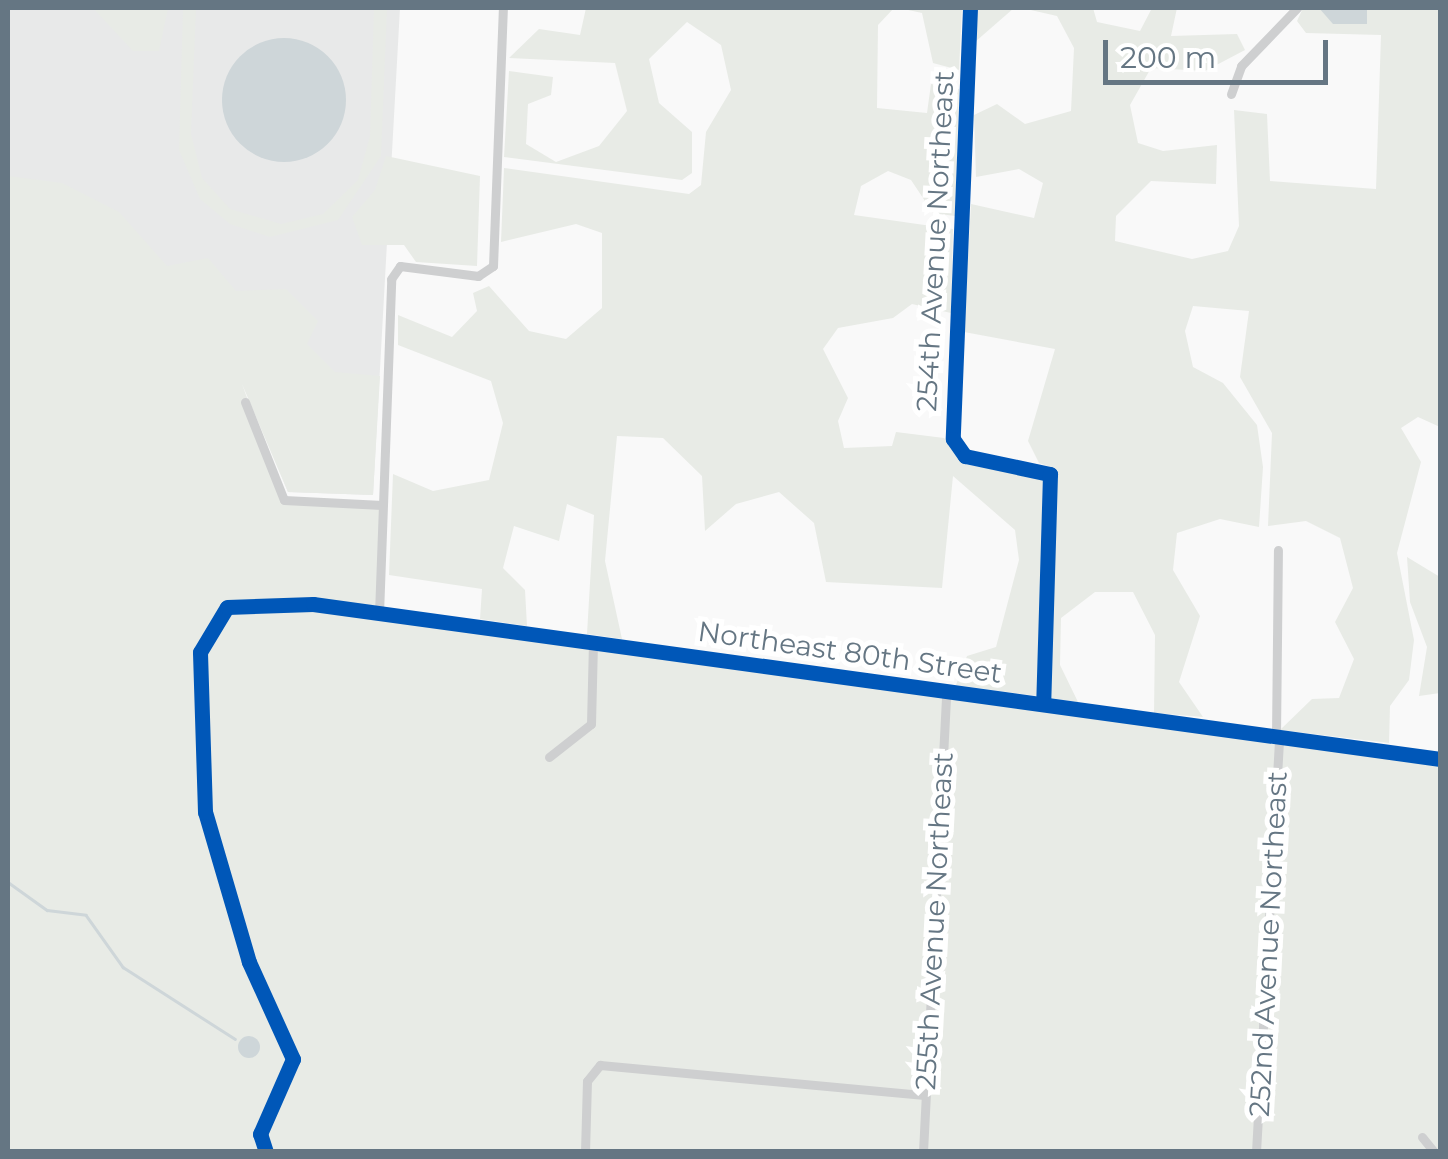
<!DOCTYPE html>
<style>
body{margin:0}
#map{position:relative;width:1448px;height:1159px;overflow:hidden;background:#f9f9f9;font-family:Montserrat,sans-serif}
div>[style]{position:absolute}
.built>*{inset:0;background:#e8e9e9}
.green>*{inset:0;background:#e8ebe6}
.water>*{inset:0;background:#ced6d9}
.round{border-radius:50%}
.stream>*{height:2.5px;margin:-1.25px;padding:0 1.25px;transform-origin:1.25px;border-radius:1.25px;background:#ced6d9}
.minor>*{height:9px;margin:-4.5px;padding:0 4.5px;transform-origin:4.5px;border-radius:4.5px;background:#cecfd0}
.cycleway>*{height:15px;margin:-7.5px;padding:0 7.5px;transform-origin:7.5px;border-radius:7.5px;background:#0057b8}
span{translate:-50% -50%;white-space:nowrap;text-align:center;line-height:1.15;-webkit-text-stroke:10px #fff;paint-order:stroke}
.street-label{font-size:28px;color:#657683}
.frame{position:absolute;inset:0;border:10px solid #657683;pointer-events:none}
.scale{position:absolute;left:1103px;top:40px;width:225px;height:45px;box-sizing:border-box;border:5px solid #657683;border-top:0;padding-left:12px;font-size:30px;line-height:35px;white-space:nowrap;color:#657683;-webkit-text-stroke:8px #fff;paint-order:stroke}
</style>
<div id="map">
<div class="built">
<div style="clip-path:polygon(8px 8px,400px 8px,373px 495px,288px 492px,241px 378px,8px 176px)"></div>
</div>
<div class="green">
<div style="clip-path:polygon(93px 8px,168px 8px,159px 51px,133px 51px)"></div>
<div style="clip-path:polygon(183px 8px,196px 8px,191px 134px,202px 178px,230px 209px,281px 224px,323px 214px,358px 180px,370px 136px,374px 8px,387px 8px,381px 156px,338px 220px,270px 237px,230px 224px,200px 199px,179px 150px)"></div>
<div style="clip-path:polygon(586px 8px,894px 8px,878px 25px,877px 108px,927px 113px,931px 84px,959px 89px,955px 216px,933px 213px,911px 180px,888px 171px,861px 186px,854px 215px,953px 229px,951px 313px,912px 304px,893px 318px,838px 328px,823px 349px,848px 398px,838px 421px,844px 448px,892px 446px,896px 432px,944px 438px,964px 464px,1043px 478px,1037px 696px,956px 685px,967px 656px,996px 647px,1019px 560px,1015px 530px,953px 476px,942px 588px,826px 582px,814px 523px,779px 492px,736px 504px,705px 531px,702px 476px,663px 438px,617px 436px,605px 561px,622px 639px,587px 634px,594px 515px,567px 504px,559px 541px,514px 526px,503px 568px,525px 590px,527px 626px,480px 619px,482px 589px,389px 575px,393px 474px,433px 491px,489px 480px,503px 423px,491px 381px,398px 345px,398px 315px,452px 337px,477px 311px,473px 293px,489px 286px,529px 331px,566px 339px,602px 308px,602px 233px,576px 224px,501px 242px,504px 168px,689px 194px,701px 185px,706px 132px,731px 90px,721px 45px,687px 22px,649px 59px,659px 103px,692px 132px,692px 173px,682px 180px,504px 157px,509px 71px,553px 77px,551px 95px,528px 104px,526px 144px,556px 162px,599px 146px,627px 111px,615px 63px,509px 58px,539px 29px,580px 35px)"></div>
<div style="clip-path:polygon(899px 8px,962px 8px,959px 70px,933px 63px,922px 13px)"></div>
<div style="clip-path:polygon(977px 8px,1014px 8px,975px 42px)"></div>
<div style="clip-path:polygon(1022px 8px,1093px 8px,1097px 22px,1140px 31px,1152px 8px,1177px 8px,1171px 36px,1237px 34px,1245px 50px,1205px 71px,1151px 68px,1130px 105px,1138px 143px,1163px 151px,1217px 145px,1216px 184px,1151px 181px,1116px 216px,1115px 241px,1192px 259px,1228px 251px,1239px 226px,1234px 110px,1267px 114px,1270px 181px,1376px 189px,1381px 35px,1306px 33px,1297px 21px,1303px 8px,1440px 8px,1440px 427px,1418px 417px,1401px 428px,1421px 462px,1397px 553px,1414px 640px,1409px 680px,1390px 706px,1389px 743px,1280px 730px,1312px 699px,1339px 698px,1354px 659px,1335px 622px,1353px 588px,1340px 538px,1306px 521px,1268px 526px,1272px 433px,1240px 377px,1249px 311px,1193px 306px,1185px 331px,1193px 367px,1223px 383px,1257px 425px,1263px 467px,1259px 527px,1220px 519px,1177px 533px,1173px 570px,1200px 616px,1179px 682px,1203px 717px,1154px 713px,1155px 635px,1133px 592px,1095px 592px,1061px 618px,1060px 665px,1078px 702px,1049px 698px,1056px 469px,1039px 463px,1028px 441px,1055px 349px,964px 332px,971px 204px,1034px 218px,1043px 183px,1019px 169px,976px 177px,974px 115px,997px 104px,1025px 124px,1071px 111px,1074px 48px,1057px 16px)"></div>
<div style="clip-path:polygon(386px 156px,480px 176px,477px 266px,416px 262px,404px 245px,362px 245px,352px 217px,375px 190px)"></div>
<div style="clip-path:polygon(8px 176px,62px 183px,119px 212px,167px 266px,208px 258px,236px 291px,286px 289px,318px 321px,307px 344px,335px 372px,380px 376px,373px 495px,288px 492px,242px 384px,284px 499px,382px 505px,379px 614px,1440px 759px,1440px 1151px,8px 1151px)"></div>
<div style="clip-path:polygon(1407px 557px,1440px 577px,1440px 693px,1419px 696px,1427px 647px,1410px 602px)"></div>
</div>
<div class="water">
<div style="clip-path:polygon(1319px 8px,1367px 8px,1367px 24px,1333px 24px)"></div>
<div class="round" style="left:222px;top:38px;width:124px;height:124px"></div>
<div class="round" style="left:238px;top:1036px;width:22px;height:22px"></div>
</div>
<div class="stream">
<div style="left:8px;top:882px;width:48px;rotate:35.7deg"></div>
<div style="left:47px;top:910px;width:39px;rotate:7deg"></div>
<div style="left:86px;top:915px;width:64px;rotate:54.6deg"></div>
<div style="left:123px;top:967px;width:133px;rotate:32.7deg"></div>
</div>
<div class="minor">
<div style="left:970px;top:8px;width:431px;rotate:92.3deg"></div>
<div style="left:953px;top:439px;width:21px;rotate:55deg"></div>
<div style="left:965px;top:456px;width:87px;rotate:12deg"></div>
<div style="left:1050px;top:474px;width:230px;rotate:91.7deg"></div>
<div style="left:1231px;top:94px;width:30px;rotate:-70deg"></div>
<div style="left:1241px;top:66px;width:81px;rotate:-46deg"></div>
<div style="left:245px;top:402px;width:105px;rotate:68.3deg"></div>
<div style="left:284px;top:500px;width:98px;rotate:2.9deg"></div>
<div style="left:379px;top:614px;width:335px;rotate:-87.9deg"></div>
<div style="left:391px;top:279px;width:16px;rotate:-55deg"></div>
<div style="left:400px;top:266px;width:79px;rotate:7.3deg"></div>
<div style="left:478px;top:276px;width:18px;rotate:-34deg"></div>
<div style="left:493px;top:266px;width:258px;rotate:-87.8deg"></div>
<div style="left:1276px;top:736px;width:186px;rotate:-89.4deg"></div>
<div style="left:549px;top:757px;width:53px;rotate:-38.2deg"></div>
<div style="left:591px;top:724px;width:81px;rotate:-88.6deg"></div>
<div style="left:1422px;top:1137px;width:19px;rotate:51deg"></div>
<div style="left:266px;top:1152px;width:19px;rotate:-108deg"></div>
<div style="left:260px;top:1134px;width:82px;rotate:-66.3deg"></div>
<div style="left:293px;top:1059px;width:107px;rotate:-114.4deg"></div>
<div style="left:249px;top:962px;width:156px;rotate:-106.3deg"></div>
<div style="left:205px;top:812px;width:160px;rotate:-91.8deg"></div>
<div style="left:200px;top:652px;width:52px;rotate:-59deg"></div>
<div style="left:227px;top:607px;width:86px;rotate:-2deg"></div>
<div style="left:313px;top:604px;width:1138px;rotate:7.83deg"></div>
<div style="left:585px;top:1152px;width:71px;rotate:-88.4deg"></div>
<div style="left:587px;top:1081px;width:21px;rotate:-51deg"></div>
<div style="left:600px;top:1065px;width:326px;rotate:5.3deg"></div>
<div style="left:923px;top:1152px;width:462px;rotate:-87.1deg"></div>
<div style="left:1256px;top:1152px;width:416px;rotate:-86.8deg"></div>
</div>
<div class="cycleway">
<div style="left:970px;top:8px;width:431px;rotate:92.3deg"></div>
<div style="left:953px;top:439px;width:21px;rotate:55deg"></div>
<div style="left:965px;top:456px;width:87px;rotate:12deg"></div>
<div style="left:1050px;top:474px;width:230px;rotate:91.7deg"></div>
<div style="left:266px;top:1152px;width:19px;rotate:-108deg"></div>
<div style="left:260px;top:1134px;width:82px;rotate:-66.3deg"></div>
<div style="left:293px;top:1059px;width:107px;rotate:-114.4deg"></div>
<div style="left:249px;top:962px;width:156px;rotate:-106.3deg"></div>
<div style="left:205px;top:812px;width:160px;rotate:-91.8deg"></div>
<div style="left:200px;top:652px;width:52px;rotate:-59deg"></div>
<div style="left:227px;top:607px;width:86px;rotate:-2deg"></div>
<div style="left:313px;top:604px;width:1138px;rotate:7.83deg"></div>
</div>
<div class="street-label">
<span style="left:935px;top:241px;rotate:-87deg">254th Avenue Northeast</span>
<span style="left:850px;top:652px;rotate:8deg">Northeast 80th Street</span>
<span style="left:934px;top:921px;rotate:-87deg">255th Avenue Northeast</span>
<span style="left:1268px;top:944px;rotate:-87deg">252nd Avenue Northeast</span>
</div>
<div class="frame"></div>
<div class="scale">200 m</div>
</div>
